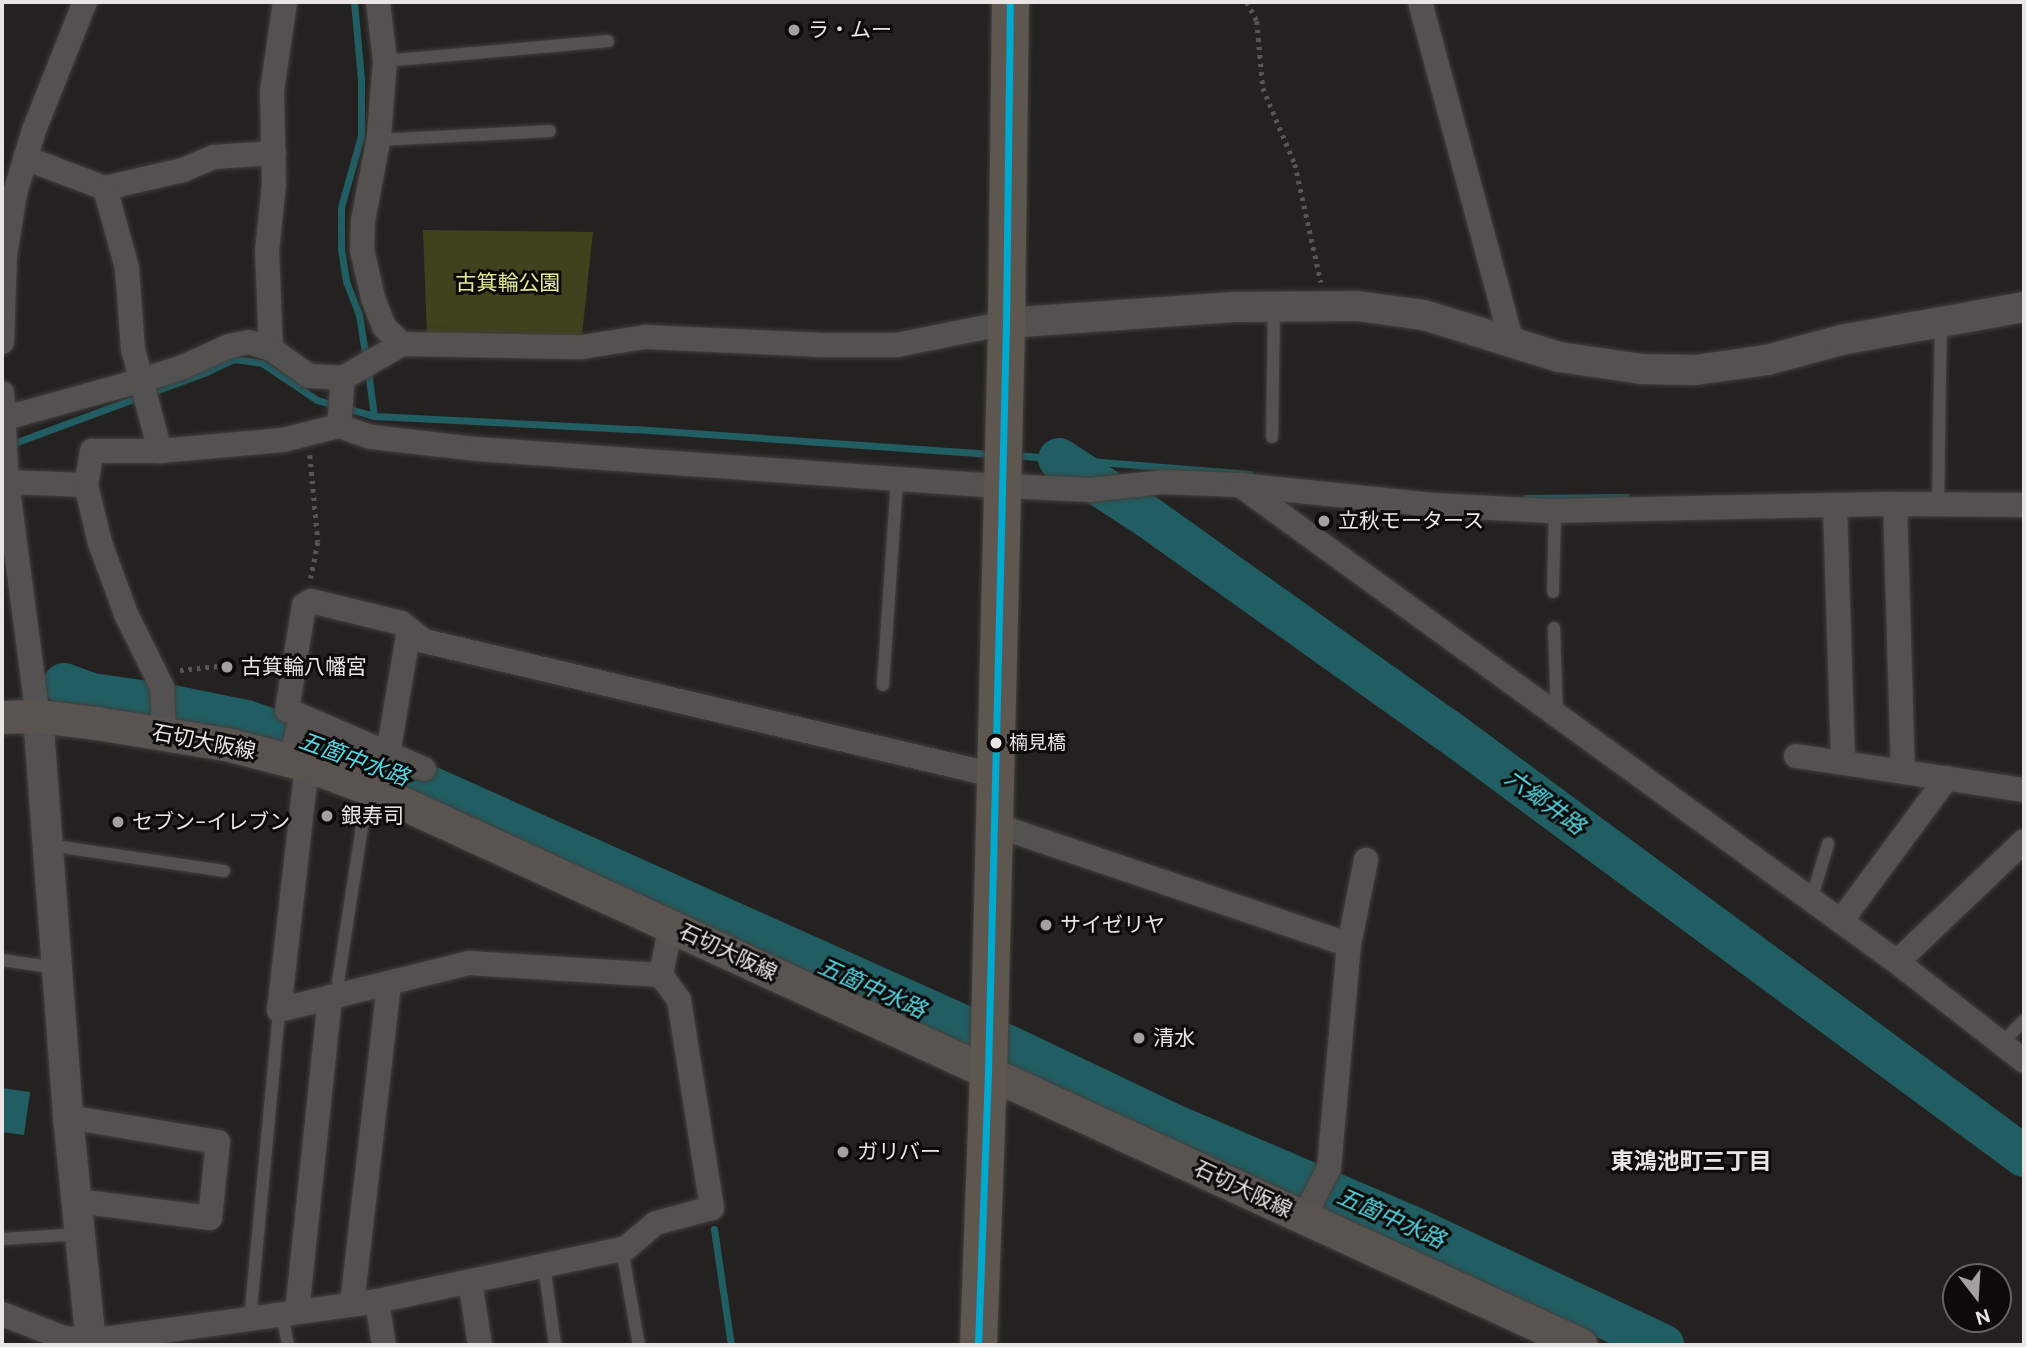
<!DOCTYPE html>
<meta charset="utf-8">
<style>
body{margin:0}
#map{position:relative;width:2026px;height:1347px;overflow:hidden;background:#242220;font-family:"DM Sans","Noto Sans JP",sans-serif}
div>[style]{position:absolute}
.green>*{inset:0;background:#3e421d}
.water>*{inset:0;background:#215e63}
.stream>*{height:7px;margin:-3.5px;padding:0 3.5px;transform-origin:3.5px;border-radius:3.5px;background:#215e63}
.river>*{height:42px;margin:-21px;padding:0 21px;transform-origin:21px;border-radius:21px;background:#215e63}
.path>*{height:4.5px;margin-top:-2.25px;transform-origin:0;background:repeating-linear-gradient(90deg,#585655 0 3.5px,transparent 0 8.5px)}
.roads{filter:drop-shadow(0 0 2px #413f3d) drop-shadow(0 0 2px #413f3d)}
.service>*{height:12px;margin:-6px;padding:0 6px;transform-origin:6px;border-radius:6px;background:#545251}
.minor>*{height:24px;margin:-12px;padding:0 12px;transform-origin:12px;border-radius:12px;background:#545251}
.tertiary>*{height:30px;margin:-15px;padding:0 15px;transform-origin:15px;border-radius:15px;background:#545251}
.secondary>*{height:33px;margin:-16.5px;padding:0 16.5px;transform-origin:16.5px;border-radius:16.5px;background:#595450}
.primary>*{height:37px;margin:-18.5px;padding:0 18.5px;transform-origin:18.5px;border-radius:18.5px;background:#5d574f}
.bus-1>*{height:7px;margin:-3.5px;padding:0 3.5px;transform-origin:3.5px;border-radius:3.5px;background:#00a9ce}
.dots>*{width:19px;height:19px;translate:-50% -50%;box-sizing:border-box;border:4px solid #0d0b0a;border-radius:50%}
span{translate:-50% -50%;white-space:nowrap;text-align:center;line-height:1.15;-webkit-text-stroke:6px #0d0b0a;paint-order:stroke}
.bus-label{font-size:19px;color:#e8e5e3}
.left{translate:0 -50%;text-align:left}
.poi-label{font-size:21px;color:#e8e5e3}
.park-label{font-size:21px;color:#e1ed94}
.street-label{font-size:21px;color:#e8e5e3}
.water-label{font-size:23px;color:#56d6e3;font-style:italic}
.neighbourhood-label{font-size:23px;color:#e8e5e3;font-weight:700}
.frame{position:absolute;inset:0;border:4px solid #e8e5e3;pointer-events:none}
.north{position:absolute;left:1942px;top:1263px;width:70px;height:70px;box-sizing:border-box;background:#0d0b0a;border:2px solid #656261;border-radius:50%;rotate:163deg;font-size:19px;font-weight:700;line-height:28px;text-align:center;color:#e8e5e3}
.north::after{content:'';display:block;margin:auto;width:24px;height:32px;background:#a3a19f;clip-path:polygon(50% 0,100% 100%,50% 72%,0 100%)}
</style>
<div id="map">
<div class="green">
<div style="clip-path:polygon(423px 230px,593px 232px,582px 335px,427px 336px)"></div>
</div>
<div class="water">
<div style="clip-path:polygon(2px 1088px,30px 1092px,24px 1135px,2px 1132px)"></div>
</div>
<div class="stream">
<div style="left:354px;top:2px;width:77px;rotate:84.8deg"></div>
<div style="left:361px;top:79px;width:57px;rotate:90deg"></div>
<div style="left:361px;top:136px;width:74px;rotate:105.7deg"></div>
<div style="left:341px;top:207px;width:42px;rotate:90deg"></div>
<div style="left:341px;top:249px;width:32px;rotate:81deg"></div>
<div style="left:346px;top:281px;width:36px;rotate:69deg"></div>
<div style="left:359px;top:315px;width:45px;rotate:81deg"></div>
<div style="left:368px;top:371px;width:45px;rotate:82.4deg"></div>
<div style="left:9px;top:445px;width:210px;rotate:-20.3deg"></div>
<div style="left:206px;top:372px;width:31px;rotate:-25deg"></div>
<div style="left:234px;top:359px;width:28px;rotate:8deg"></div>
<div style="left:262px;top:363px;width:66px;rotate:33.9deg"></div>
<div style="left:317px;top:400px;width:59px;rotate:15.7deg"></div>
<div style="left:374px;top:416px;width:260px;rotate:2.9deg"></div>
<div style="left:634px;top:429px;width:358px;rotate:4deg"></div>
<div style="left:1014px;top:455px;width:236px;rotate:4.6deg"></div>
<div style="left:1526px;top:498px;width:100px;rotate:-0.6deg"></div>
<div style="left:714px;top:1229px;width:117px;rotate:81.7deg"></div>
</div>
<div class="river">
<div style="left:1059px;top:459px;width:106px;rotate:33.1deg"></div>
<div style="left:1148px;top:517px;width:367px;rotate:35.5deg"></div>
<div style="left:1447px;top:730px;width:717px;rotate:36.44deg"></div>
<div style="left:64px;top:684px;width:30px;rotate:20deg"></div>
<div style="left:92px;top:694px;width:77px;rotate:8.2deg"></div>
<div style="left:168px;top:705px;width:80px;rotate:11.6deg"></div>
<div style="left:246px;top:721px;width:154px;rotate:18.6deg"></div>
<div style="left:392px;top:770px;width:677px;rotate:24.14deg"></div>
<div style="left:1010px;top:1047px;width:174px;rotate:25.5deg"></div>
<div style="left:1167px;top:1122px;width:264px;rotate:23.2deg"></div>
<div style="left:1410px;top:1226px;width:280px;rotate:25.2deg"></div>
</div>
<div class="path">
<div style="left:1247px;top:2px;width:21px;rotate:62deg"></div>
<div style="left:1257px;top:21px;width:67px;rotate:84.9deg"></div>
<div style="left:1263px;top:88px;width:82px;rotate:67.2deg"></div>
<div style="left:1295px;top:164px;width:121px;rotate:77.6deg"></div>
<div style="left:310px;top:455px;width:87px;rotate:84.7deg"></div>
<div style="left:318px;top:542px;width:37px;rotate:101deg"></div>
<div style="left:180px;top:670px;width:48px;rotate:-5.9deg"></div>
</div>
<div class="roads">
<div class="service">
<div style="left:385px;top:61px;width:224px;rotate:-5.1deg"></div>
<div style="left:379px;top:140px;width:171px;rotate:-3deg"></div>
<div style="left:1272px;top:437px;width:130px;rotate:-89.1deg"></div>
<div style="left:1938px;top:505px;width:183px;rotate:-89.1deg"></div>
<div style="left:1553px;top:592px;width:81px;rotate:-88.6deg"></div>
<div style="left:1554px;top:628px;width:87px;rotate:88deg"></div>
<div style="left:883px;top:685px;width:206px;rotate:-86.1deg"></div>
<div style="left:48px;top:845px;width:178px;rotate:8.4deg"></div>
<div style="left:1811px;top:900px;width:59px;rotate:-73.1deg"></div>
<div style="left:2px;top:960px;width:56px;rotate:8.3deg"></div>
<div style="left:338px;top:982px;width:196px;rotate:-81.2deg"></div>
<div style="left:2002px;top:1043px;width:32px;rotate:-46deg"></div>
<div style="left:2px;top:1239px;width:78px;rotate:-3.7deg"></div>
<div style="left:622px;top:1249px;width:97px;rotate:80deg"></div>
<div style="left:544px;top:1265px;width:81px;rotate:82.2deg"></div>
<div style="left:282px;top:1314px;width:32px;rotate:79deg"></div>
<div style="left:250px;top:1319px;width:310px;rotate:-84.6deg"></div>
</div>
<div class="minor">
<div style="left:378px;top:2px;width:59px;rotate:83.2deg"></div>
<div style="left:385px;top:61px;width:75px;rotate:94.6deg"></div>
<div style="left:379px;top:136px;width:86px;rotate:100.7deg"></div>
<div style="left:363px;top:221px;width:29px;rotate:92deg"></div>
<div style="left:362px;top:250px;width:49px;rotate:77.1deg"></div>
<div style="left:373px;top:298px;width:31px;rotate:69deg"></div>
<div style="left:384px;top:327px;width:25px;rotate:43deg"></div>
<div style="left:1420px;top:2px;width:353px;rotate:74.9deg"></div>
<div style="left:25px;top:158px;width:85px;rotate:20.6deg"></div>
<div style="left:105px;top:188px;width:80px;rotate:-13deg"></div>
<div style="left:183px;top:170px;width:34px;rotate:-23deg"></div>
<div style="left:214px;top:157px;width:60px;rotate:-3.8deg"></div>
<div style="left:105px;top:188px;width:83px;rotate:74.6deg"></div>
<div style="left:127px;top:268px;width:81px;rotate:85.8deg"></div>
<div style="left:133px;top:349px;width:106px;rotate:75.2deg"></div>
<div style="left:2px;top:342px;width:87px;rotate:-88deg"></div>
<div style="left:5px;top:255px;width:63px;rotate:-80.8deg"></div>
<div style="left:15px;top:193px;width:66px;rotate:-73.2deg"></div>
<div style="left:34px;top:130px;width:138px;rotate:-68.3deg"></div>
<div style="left:271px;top:349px;width:98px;rotate:-92.3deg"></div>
<div style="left:267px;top:251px;width:67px;rotate:-84deg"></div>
<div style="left:274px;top:184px;width:93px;rotate:-91.2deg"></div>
<div style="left:272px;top:91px;width:90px;rotate:-81.7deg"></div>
<div style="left:2px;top:393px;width:89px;rotate:86.8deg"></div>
<div style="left:7px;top:482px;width:236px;rotate:82.5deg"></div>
<div style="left:2px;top:419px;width:146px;rotate:-15.5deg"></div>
<div style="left:143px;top:380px;width:42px;rotate:-18deg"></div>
<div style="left:183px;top:367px;width:51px;rotate:-24.5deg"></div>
<div style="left:229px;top:346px;width:20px;rotate:-11deg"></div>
<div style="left:249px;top:342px;width:23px;rotate:18deg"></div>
<div style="left:271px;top:349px;width:47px;rotate:35.4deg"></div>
<div style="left:309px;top:376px;width:34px;rotate:3deg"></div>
<div style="left:343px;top:378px;width:68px;rotate:-30deg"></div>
<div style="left:402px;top:344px;width:180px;rotate:1deg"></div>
<div style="left:582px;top:347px;width:64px;rotate:-9deg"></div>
<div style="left:645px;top:337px;width:173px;rotate:2.6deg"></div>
<div style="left:818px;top:345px;width:79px"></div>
<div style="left:897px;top:345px;width:111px;rotate:-11.4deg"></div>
<div style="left:339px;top:426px;width:48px;rotate:-85.2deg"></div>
<div style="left:7px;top:482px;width:79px;rotate:2.2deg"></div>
<div style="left:1240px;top:485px;width:812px;rotate:35.98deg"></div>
<div style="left:1897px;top:962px;width:161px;rotate:37.9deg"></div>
<div style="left:1895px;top:504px;width:268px;rotate:88.3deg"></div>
<div style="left:1835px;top:506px;width:257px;rotate:88.2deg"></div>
<div style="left:164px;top:732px;width:45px;rotate:-92.5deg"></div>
<div style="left:162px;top:687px;width:81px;rotate:-116.3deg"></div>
<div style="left:126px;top:614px;width:76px;rotate:-110.1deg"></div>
<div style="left:100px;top:543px;width:60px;rotate:-103.6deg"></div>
<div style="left:86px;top:485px;width:35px;rotate:-80deg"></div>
<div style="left:92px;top:451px;width:68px"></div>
<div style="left:160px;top:451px;width:123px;rotate:-5.1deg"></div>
<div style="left:283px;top:440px;width:58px;rotate:-14deg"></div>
<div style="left:339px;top:426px;width:34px;rotate:19deg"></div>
<div style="left:371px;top:437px;width:107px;rotate:6.5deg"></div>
<div style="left:477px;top:449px;width:508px;rotate:4.06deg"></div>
<div style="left:984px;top:485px;width:106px;rotate:2.7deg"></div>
<div style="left:1090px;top:490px;width:72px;rotate:-6.3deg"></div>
<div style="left:1162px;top:482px;width:78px;rotate:2.2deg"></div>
<div style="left:1240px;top:485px;width:196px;rotate:5.9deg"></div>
<div style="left:1435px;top:505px;width:114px;rotate:3deg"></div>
<div style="left:1549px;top:511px;width:346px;rotate:-1.2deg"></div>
<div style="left:1895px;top:504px;width:129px;rotate:0.4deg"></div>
<div style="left:388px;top:754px;width:126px;rotate:-80.4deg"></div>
<div style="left:1796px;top:756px;width:231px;rotate:8.5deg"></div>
<div style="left:291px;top:760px;width:45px;rotate:-77.2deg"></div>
<div style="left:307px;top:765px;width:247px;rotate:96.5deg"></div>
<div style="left:279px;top:1010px;width:196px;rotate:-13.9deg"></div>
<div style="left:469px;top:963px;width:192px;rotate:3.6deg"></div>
<div style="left:661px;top:975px;width:51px;rotate:-78.7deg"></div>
<div style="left:424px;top:769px;width:149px;rotate:-156.7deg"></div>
<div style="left:287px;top:710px;width:106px;rotate:-80.8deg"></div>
<div style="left:304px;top:605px;width:8px;rotate:-30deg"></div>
<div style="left:311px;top:601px;width:93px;rotate:13.7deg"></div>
<div style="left:401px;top:623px;width:29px;rotate:38deg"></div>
<div style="left:424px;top:641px;width:586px;rotate:13.23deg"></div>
<div style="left:992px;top:824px;width:377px;rotate:18.7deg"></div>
<div style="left:1841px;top:921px;width:178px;rotate:-53.5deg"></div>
<div style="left:1897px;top:962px;width:175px;rotate:-43.6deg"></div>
<div style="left:68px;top:1117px;width:152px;rotate:9.5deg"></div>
<div style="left:218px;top:1142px;width:76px;rotate:96deg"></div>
<div style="left:210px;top:1218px;width:134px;rotate:-172.7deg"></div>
<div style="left:1304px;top:1217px;width:55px;rotate:-63deg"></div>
<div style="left:1329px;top:1168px;width:224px;rotate:-84.9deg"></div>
<div style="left:1349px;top:945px;width:87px;rotate:-78.7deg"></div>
<div style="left:470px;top:1281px;width:65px;rotate:81.1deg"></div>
<div style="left:377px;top:1301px;width:45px;rotate:81deg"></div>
<div style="left:352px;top:1304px;width:323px;rotate:-83.4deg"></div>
<div style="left:297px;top:1312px;width:317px;rotate:-84deg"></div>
<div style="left:2px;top:1314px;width:66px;rotate:21.2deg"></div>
<div style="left:64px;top:1338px;width:26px;rotate:7deg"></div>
<div style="left:90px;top:1341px;width:290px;rotate:-7.9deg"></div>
<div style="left:377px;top:1301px;width:255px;rotate:-12deg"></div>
<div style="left:626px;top:1248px;width:39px;rotate:-40deg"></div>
<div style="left:656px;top:1223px;width:58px;rotate:-15deg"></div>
<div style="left:712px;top:1208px;width:211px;rotate:-99deg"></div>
<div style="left:679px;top:1000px;width:31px;rotate:-126deg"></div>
</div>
<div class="tertiary">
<div style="left:1006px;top:323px;width:232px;rotate:-4deg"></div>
<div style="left:1237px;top:307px;width:120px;rotate:-0.5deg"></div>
<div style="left:1357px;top:306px;width:68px;rotate:7.7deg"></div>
<div style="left:1424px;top:315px;width:141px;rotate:17.3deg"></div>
<div style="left:1559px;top:357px;width:84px;rotate:8.2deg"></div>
<div style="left:1642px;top:369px;width:53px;rotate:1.1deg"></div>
<div style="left:1695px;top:370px;width:73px;rotate:-7.9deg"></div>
<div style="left:1767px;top:360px;width:77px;rotate:-15.1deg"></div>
<div style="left:1841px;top:340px;width:186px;rotate:-10.2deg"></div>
<div style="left:38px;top:716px;width:402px;rotate:85.7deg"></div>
<div style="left:68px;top:1117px;width:229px;rotate:84.2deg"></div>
</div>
<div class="secondary">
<div style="left:2px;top:717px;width:36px;rotate:-2deg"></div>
<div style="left:38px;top:716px;width:58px;rotate:6.9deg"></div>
<div style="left:96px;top:723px;width:132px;rotate:9.2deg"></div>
<div style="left:226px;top:744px;width:84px;rotate:14.5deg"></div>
<div style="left:307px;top:765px;width:72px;rotate:20.5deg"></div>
<div style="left:374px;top:790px;width:1328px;rotate:24.69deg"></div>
</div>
<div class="primary">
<div style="left:978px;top:1345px;width:273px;rotate:-87.9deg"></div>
<div style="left:988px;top:1072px;width:749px;rotate:-88.62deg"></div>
<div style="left:1006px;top:323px;width:321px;rotate:-89.3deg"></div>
</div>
</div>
<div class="bus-1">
<div style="left:978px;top:1345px;width:273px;rotate:-87.9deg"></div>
<div style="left:988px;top:1072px;width:749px;rotate:-88.62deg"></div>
<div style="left:1006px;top:323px;width:321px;rotate:-89.3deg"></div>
</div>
<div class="dots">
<div style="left:794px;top:30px;background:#a3a19f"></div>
<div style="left:1324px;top:521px;background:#a3a19f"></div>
<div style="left:227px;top:667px;background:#a3a19f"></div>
<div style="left:996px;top:743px;background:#e8e5e3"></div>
<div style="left:327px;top:816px;background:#a3a19f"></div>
<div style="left:118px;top:822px;background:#a3a19f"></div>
<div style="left:1046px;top:925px;background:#a3a19f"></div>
<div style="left:1139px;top:1038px;background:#a3a19f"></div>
<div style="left:843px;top:1152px;background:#a3a19f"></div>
</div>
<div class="bus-label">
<span class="left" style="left:1009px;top:743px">楠見橋</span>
</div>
<div class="poi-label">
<span class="left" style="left:808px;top:30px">ラ・ムー</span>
<span class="left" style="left:1338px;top:521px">立秋モータース</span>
<span class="left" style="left:241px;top:667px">古箕輪八幡宮</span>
<span class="left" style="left:341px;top:816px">銀寿司</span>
<span class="left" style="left:132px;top:822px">セブン-イレブン</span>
<span class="left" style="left:1060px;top:925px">サイゼリヤ</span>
<span class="left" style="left:1153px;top:1038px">清水</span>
<span class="left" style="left:857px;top:1152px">ガリバー</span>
</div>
<div class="park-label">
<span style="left:508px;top:283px">古箕輪公園</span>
</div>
<div class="street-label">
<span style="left:204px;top:742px;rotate:11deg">石切大阪線</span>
<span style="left:728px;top:952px;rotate:25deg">石切大阪線</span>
<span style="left:1243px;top:1189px;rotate:25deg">石切大阪線</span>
</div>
<div class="water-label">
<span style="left:354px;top:759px;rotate:20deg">五箇中水路</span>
<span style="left:1545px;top:802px;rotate:36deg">六郷井路</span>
<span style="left:872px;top:988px;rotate:24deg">五箇中水路</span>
<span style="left:1391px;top:1218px;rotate:24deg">五箇中水路</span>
</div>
<div class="neighbourhood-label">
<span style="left:1691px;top:1161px">東鴻池町三丁目</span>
</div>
<div class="frame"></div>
<div class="north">N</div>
</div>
